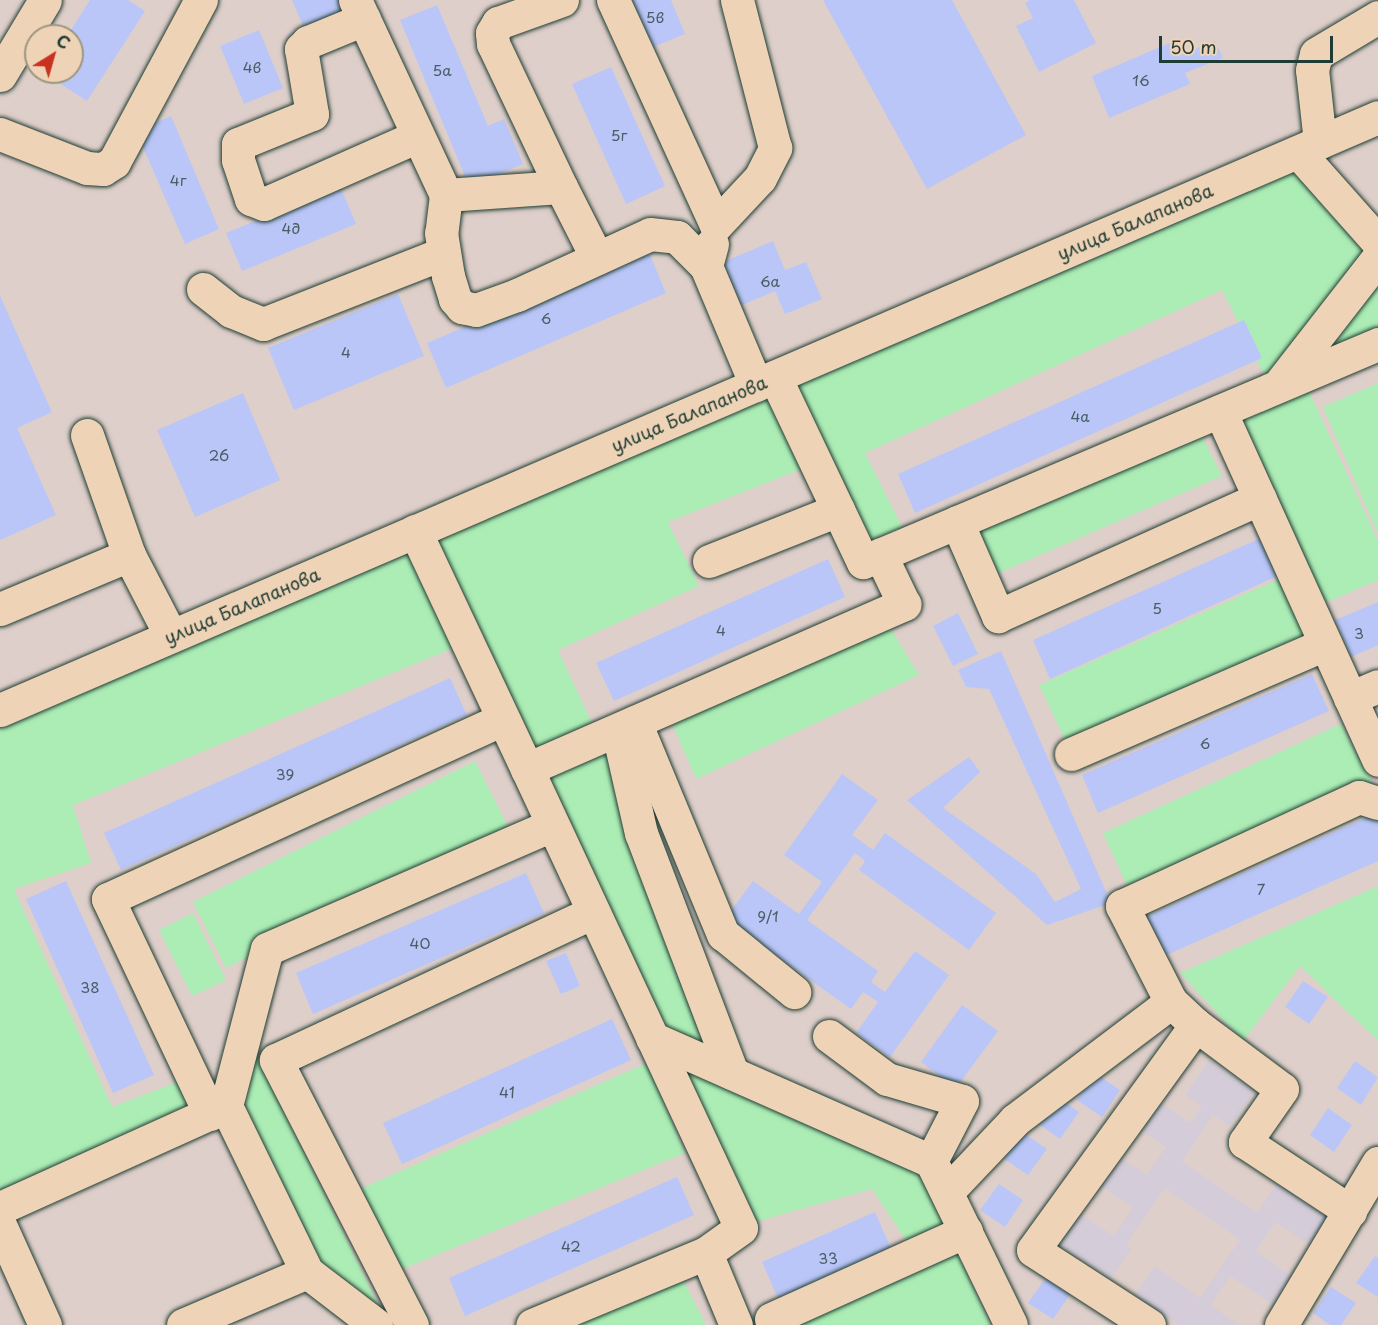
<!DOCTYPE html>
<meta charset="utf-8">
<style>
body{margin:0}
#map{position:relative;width:1378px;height:1325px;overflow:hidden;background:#dfcfca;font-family:"Playpen Sans",sans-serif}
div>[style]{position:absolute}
.built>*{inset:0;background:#d4ccd8}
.green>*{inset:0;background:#acedb5}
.building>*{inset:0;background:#bac6f7}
.roads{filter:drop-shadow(0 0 2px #1f3d34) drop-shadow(0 0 2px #1f3d34)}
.minor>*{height:33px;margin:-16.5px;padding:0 16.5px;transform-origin:16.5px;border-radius:16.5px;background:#efd3b6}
span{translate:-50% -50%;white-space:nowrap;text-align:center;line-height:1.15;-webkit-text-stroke:4.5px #efd3b6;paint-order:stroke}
.number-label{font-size:15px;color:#465f65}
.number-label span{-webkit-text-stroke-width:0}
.street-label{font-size:18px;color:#1f3d34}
.north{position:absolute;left:24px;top:24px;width:60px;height:60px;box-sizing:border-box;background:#efd3b6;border:2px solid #9c9782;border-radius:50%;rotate:37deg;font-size:16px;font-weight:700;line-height:24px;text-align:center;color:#1f3d34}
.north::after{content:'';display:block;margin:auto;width:21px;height:27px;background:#c8321e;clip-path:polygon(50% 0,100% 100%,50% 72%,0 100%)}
.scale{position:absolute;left:1159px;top:36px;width:174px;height:27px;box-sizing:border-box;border:3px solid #1f3d34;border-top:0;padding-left:8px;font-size:18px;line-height:21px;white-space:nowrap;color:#1f3d34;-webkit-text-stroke:4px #efd3b6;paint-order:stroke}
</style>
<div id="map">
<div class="built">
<div style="clip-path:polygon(1209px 1060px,1254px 1091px,1230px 1126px,1213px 1115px,1182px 1161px,1257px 1213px,1278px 1183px,1330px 1219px,1312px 1246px,1276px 1222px,1256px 1251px,1291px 1276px,1272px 1304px,1230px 1276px,1210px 1305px,1239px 1325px,1179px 1325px,1135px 1295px,1155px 1266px,1200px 1298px,1240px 1240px,1165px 1188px,1126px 1244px,1131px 1248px,1111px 1279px,1054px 1240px,1074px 1210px,1114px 1236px,1133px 1208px,1094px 1181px,1113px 1153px,1147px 1175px,1166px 1147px,1133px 1124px,1152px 1097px,1190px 1123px,1202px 1106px,1185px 1095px)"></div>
</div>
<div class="green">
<div style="clip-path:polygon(1297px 161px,1374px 248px,1266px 379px,1222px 290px,865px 453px,905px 533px,866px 549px,787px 378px)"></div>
<div style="clip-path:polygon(1378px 265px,1378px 339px,1298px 370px)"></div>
<div style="clip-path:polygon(1378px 383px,1378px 534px,1323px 407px)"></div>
<div style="clip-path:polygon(775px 386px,809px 466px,668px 522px,699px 586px,558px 650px,597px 734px,528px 755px,426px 531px)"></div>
<div style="clip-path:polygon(1308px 389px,1378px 541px,1378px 580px,1318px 606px,1233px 417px)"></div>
<div style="clip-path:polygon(1198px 428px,1222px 476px,992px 576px,967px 526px)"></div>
<div style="clip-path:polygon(410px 543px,456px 647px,73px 805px,91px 863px,14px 889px,112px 1107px,183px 1080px,199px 1111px,0 1202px,0 717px)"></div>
<div style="clip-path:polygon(1279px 579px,1309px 642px,1068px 746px,1039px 685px)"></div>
<div style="clip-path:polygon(888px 624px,919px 675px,696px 779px,668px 714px)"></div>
<div style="clip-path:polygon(1341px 724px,1372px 782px,1129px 890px,1103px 833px)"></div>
<div style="clip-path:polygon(617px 739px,720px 1060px,659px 1035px,537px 778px)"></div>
<div style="clip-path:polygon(475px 761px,508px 827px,226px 968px,193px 902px)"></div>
<div style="clip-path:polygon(1378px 886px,1378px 1041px,1300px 966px,1243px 1041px,1180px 973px)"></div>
<div style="clip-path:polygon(193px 913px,226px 980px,192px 996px,159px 930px)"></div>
<div style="clip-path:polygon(673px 1047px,926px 1168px,952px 1227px,907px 1242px,872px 1189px,751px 1223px)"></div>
<div style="clip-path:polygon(254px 1050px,388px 1325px,317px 1269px,242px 1103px)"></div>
<div style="clip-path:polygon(647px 1063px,685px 1153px,390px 1274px,353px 1192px)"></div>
<div style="clip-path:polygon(958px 1252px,990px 1325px,777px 1325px)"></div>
<div style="clip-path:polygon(678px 1270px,706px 1325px,553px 1325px)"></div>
</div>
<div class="building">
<div style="clip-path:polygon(90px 0,128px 0,145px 11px,87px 101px,42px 72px,72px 72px,72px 36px,67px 36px)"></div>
<div style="clip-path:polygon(292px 0,338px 0,343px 11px,304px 28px)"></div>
<div style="clip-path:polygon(625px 0,671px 0,685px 34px,646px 50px)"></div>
<div style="clip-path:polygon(823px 0,952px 0,1026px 135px,927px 189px)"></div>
<div style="clip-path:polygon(1030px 0,1074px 0,1096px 43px,1039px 72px,1016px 26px,1033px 18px,1025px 3px)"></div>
<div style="clip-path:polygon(437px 5px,488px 126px,504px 119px,523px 164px,469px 186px,400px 20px)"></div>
<div style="clip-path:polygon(259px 30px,283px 88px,244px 104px,220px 46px)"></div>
<div style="clip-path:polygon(1215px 41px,1223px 58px,1185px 73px,1190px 84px,1109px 118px,1092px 76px,1172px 42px,1178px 56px)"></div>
<div style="clip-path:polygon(611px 67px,665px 186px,626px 204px,572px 84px)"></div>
<div style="clip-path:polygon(171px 116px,219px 229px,185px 244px,136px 131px)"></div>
<div style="clip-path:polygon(340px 186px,356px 224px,242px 271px,226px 233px)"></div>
<div style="clip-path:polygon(773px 241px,785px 270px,806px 262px,822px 299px,785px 314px,775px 291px,737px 307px,719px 264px)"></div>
<div style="clip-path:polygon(647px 248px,666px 293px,446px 388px,427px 343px)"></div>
<div style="clip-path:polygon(398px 294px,424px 356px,294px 410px,268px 348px)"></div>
<div style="clip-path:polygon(0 296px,52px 412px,17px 428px,56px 515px,0 540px)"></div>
<div style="clip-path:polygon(1244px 320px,1262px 358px,915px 513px,898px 474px)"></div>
<div style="clip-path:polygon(243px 393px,280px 480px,195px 517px,157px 430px)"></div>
<div style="clip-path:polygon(1263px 537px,1280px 575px,1050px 679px,1033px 640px)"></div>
<div style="clip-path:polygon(828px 559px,845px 597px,614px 701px,596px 663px)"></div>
<div style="clip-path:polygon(1378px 602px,1378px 645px,1351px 657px,1335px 620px)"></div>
<div style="clip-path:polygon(958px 613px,978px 654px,953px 666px,933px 626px)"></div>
<div style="clip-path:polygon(1001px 651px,1111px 903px,1047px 925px,907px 800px,969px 757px,980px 772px,943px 808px,1036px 874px,1055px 902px,1081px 889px,989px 689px,966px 687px,958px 670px)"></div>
<div style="clip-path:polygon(1312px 674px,1329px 711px,1098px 813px,1082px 775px)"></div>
<div style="clip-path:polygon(450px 678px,467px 715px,121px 870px,104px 833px)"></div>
<div style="clip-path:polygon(842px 774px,878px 800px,852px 835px,873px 850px,885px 833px,996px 913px,969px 950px,859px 870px,865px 861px,855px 853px,807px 920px,878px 971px,871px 982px,885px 992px,915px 951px,949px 975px,890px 1057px,856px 1033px,878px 1002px,863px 992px,851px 1009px,725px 919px,753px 881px,799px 914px,822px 882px,784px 855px)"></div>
<div style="clip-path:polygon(1374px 814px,1378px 823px,1378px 861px,1162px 957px,1143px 918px)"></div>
<div style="clip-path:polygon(526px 873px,544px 913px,313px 1014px,296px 973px)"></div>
<div style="clip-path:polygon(66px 881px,154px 1075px,113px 1093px,26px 899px)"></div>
<div style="clip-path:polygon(566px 953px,580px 986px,561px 994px,546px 961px)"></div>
<div style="clip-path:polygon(1303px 981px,1328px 997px,1309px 1024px,1285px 1007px)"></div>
<div style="clip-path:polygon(962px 1005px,998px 1031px,956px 1088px,921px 1062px)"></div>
<div style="clip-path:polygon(612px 1019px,631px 1060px,402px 1164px,383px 1123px)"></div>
<div style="clip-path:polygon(1355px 1061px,1378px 1077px,1361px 1105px,1337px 1088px)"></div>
<div style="clip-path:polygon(1096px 1074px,1120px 1090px,1102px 1117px,1077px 1100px)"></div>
<div style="clip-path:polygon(1055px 1095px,1079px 1112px,1060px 1139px,1036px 1122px)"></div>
<div style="clip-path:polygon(1328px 1108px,1352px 1125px,1334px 1152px,1310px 1135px)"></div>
<div style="clip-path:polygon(1022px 1132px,1047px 1149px,1028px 1175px,1004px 1159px)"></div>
<div style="clip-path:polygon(677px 1177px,694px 1215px,465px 1316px,449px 1278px)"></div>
<div style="clip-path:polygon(999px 1184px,1023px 1200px,1005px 1227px,980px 1210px)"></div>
<div style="clip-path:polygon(875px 1212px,893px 1253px,780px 1303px,762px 1262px)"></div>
<div style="clip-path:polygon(1375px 1256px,1378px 1258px,1378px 1297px,1356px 1283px)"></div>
<div style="clip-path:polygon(1047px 1276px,1071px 1293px,1053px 1319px,1028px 1303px)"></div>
<div style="clip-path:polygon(1331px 1287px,1356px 1303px,1341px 1325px,1330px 1325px,1313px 1313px)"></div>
</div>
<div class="roads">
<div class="minor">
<div style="left:355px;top:0;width:215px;rotate:65deg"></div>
<div style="left:446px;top:195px;width:115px;rotate:-4deg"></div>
<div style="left:561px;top:187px;width:158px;rotate:-115.4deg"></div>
<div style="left:493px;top:44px;width:11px;rotate:-95deg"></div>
<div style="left:492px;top:33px;width:12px;rotate:-59deg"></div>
<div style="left:498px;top:23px;width:68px;rotate:-19.8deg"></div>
<div style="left:613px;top:0;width:247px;rotate:65.4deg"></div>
<div style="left:716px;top:225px;width:64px;rotate:-46.9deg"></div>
<div style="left:760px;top:178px;width:34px;rotate:-63deg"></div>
<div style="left:775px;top:148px;width:153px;rotate:-104.4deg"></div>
<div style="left:364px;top:19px;width:61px;rotate:157.7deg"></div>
<div style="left:308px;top:42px;width:10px;rotate:135deg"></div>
<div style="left:301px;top:49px;width:66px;rotate:80.4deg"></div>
<div style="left:312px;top:114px;width:80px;rotate:157.9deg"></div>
<div style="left:238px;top:144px;width:16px;rotate:90deg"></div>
<div style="left:238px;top:160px;width:41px;rotate:71.6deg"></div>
<div style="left:251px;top:199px;width:14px;rotate:21deg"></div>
<div style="left:264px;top:204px;width:168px;rotate:-23.8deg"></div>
<div style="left:0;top:75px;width:87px;rotate:-59deg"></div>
<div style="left:0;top:134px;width:93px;rotate:21.3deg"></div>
<div style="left:87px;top:168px;width:16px;rotate:4deg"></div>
<div style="left:103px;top:169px;width:13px;rotate:-32deg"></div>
<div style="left:114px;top:162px;width:184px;rotate:-61.8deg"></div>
<div style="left:1320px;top:142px;width:72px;rotate:-96.3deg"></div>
<div style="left:1312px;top:70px;width:16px;rotate:-76deg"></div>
<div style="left:1316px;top:54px;width:72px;rotate:-30.8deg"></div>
<div style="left:1298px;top:152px;width:120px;rotate:48.4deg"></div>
<div style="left:561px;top:187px;width:77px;rotate:63.1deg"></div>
<div style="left:446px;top:195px;width:38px;rotate:97deg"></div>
<div style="left:441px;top:233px;width:44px;rotate:80.8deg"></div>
<div style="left:448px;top:276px;width:24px;rotate:73deg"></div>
<div style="left:455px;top:299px;width:11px;rotate:49deg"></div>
<div style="left:462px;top:307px;width:14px;rotate:12deg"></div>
<div style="left:476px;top:310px;width:44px;rotate:-20.1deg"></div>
<div style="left:517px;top:295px;width:146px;rotate:-24.6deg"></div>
<div style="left:650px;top:234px;width:27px;rotate:6deg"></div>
<div style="left:677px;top:237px;width:41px;rotate:45deg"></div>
<div style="left:712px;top:244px;width:23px;rotate:105deg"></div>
<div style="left:706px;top:266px;width:129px;rotate:67.2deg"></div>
<div style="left:203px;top:289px;width:36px;rotate:38deg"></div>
<div style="left:231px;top:311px;width:35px;rotate:22deg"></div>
<div style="left:263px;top:324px;width:194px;rotate:-21.4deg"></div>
<div style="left:775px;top:377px;width:205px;rotate:64.6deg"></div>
<div style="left:863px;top:562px;width:559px;rotate:-22.94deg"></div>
<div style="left:1279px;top:385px;width:161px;rotate:-52.1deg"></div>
<div style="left:1220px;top:411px;width:383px;rotate:65.6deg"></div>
<div style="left:87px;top:435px;width:127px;rotate:70.7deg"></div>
<div style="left:129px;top:555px;width:91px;rotate:62.6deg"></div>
<div style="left:957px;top:522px;width:103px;rotate:66.4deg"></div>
<div style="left:998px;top:616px;width:287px;rotate:-24.2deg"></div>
<div style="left:415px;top:531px;width:263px;rotate:64.8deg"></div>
<div style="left:527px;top:769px;width:412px;rotate:-23.6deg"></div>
<div style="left:904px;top:604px;width:55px;rotate:-115.6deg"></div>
<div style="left:709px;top:561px;width:139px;rotate:-21.6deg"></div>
<div style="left:0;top:609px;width:140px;rotate:-22.7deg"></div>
<div style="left:1350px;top:698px;width:30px;rotate:-23deg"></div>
<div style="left:0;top:710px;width:1500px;rotate:-23.28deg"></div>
<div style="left:635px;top:722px;width:230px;rotate:67.5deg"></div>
<div style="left:723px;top:934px;width:92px;rotate:39.2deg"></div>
<div style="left:618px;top:732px;width:104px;rotate:77.2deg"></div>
<div style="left:641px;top:833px;width:257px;rotate:69.2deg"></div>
<div style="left:1071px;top:754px;width:277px;rotate:-23.4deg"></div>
<div style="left:527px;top:769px;width:506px;rotate:65deg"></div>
<div style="left:741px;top:1228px;width:43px;rotate:144.5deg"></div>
<div style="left:706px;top:1253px;width:188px;rotate:157.5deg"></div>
<div style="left:1196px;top:1025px;width:34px;rotate:-137deg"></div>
<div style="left:1171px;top:1002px;width:108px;rotate:-117deg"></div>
<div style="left:1122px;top:906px;width:261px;rotate:-24.7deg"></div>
<div style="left:1359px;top:797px;width:20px;rotate:18deg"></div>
<div style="left:829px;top:1036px;width:72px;rotate:36.6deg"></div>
<div style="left:887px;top:1079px;width:78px;rotate:16.3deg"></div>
<div style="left:962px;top:1101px;width:68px;rotate:117.3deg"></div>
<div style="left:652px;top:1038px;width:305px;rotate:23.8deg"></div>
<div style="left:931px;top:1161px;width:182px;rotate:64deg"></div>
<div style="left:226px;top:1106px;width:162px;rotate:-75.4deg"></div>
<div style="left:267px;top:949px;width:311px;rotate:-23.5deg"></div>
<div style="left:210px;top:1114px;width:238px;rotate:-115.4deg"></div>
<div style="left:108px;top:899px;width:434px;rotate:-24.5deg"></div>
<div style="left:947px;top:1192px;width:99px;rotate:-46.6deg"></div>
<div style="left:1015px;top:1120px;width:196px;rotate:-37.1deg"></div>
<div style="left:0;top:1208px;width:248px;rotate:-24.3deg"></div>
<div style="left:226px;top:1106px;width:185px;rotate:64deg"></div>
<div style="left:0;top:1225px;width:110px;rotate:65.8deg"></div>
<div style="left:706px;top:1253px;width:78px;rotate:67.4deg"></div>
<div style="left:771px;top:1319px;width:214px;rotate:-24.3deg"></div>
<div style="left:183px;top:1325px;width:135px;rotate:-23.1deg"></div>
<div style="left:307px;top:1272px;width:87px;rotate:37.5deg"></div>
<div style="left:412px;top:1325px;width:298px;rotate:-117.2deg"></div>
<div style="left:276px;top:1060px;width:350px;rotate:-25deg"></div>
<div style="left:1149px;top:1325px;width:138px;rotate:-147.1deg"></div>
<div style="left:1033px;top:1250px;width:278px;rotate:-54.1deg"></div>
<div style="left:1196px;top:1025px;width:107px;rotate:36.7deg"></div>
<div style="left:1282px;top:1089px;width:65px;rotate:124.9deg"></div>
<div style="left:1245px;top:1142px;width:126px;rotate:33.3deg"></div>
<div style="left:1281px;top:1325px;width:189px;rotate:-59.1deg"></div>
</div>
</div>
<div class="number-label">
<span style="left:655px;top:17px">5в</span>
<span style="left:252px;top:67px">4в</span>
<span style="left:442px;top:70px">5а</span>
<span style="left:1141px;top:80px">16</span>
<span style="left:619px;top:135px">5г</span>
<span style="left:178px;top:180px">4г</span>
<span style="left:291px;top:228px">4д</span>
<span style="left:770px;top:281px">6а</span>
<span style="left:546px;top:318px">6</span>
<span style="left:346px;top:352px">4</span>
<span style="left:1080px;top:416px">4а</span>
<span style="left:219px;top:455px">26</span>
<span style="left:1157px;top:608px">5</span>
<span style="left:721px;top:630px">4</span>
<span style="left:1359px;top:633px">3</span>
<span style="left:1205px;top:743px">6</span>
<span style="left:285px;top:774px">39</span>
<span style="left:1261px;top:889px">7</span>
<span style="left:768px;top:916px">9/1</span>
<span style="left:420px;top:943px">40</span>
<span style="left:90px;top:987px">38</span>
<span style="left:507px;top:1092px">41</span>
<span style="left:571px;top:1246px">42</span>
<span style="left:828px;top:1258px">33</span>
</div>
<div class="street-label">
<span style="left:1135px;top:222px;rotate:-23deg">улица Балапанова</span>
<span style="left:689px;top:414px;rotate:-23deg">улица Балапанова</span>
<span style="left:242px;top:606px;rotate:-23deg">улица Балапанова</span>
</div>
<div class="north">С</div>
<div class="scale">50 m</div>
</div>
